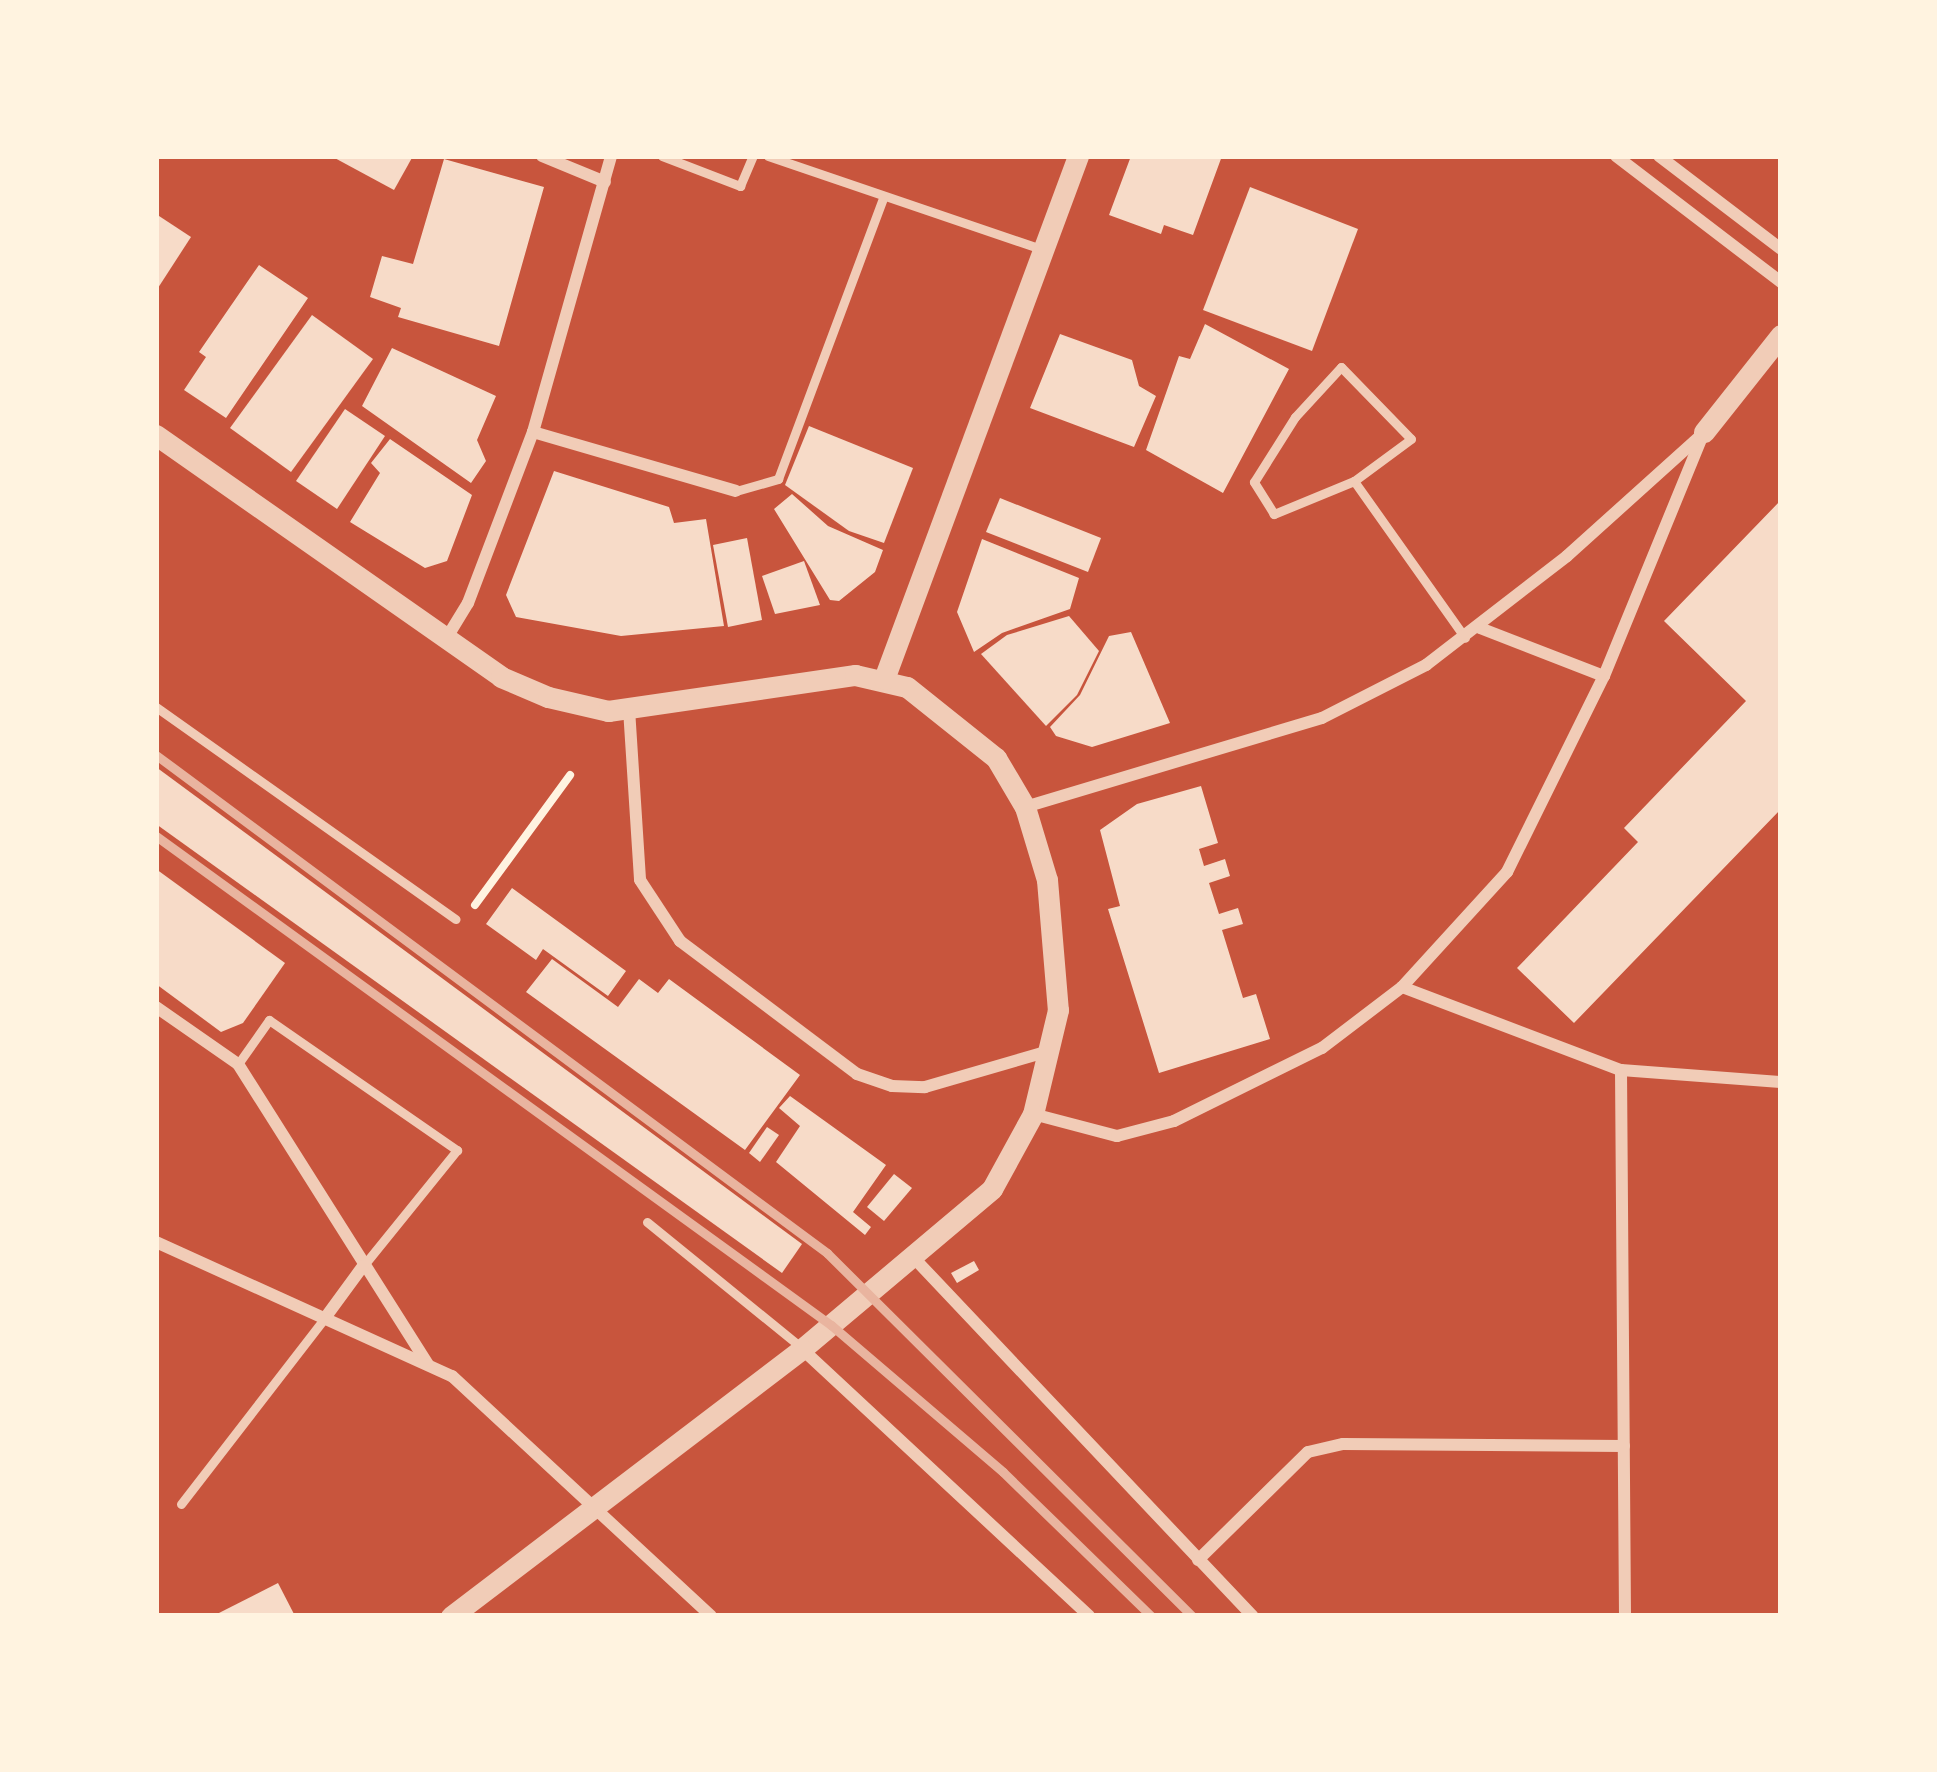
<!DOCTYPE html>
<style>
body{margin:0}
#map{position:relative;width:1937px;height:1772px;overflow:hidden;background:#c8553d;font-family:Lato,sans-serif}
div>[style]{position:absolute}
.building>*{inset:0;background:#f7dbc8}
.path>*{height:8px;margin:-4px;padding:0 4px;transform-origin:4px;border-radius:4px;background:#fff3e0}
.service>*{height:9px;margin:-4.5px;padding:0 4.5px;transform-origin:4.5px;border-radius:4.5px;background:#f1ccb7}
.minor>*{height:12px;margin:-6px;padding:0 6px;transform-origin:6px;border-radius:6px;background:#f1ccb7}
.tertiary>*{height:21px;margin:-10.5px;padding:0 10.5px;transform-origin:10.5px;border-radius:10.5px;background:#f1ccb7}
.rail>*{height:9px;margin:-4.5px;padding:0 4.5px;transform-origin:4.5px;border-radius:4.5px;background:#e9b49f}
span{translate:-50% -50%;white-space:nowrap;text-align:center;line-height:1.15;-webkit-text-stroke:9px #fff3e0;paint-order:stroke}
.frame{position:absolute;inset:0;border:159px solid #fff3e0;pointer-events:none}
</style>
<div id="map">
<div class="building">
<div style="clip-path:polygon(331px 156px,413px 156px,394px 190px)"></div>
<div style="clip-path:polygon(1131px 156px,1222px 156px,1193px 235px,1164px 225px,1161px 234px,1109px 215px)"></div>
<div style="clip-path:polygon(444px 159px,544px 187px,499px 346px,398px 317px,401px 308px,370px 297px,382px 256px,413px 264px)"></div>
<div style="clip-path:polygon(1250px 187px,1358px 229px,1312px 351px,1203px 310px)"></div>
<div style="clip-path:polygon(156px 214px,191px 237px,156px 291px)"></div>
<div style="clip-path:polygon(259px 265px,308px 298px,226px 418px,184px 390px,206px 357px,199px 352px)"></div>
<div style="clip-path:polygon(312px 315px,373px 359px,291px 472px,230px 428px)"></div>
<div style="clip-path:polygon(1205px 324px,1289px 369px,1223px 493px,1146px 450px,1179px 356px,1190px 359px)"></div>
<div style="clip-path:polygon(1060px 334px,1132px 360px,1139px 386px,1156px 396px,1134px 447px,1030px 408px)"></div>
<div style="clip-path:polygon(392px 348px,496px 396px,477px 440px,486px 461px,471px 483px,362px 406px)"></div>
<div style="clip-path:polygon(345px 409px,385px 436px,337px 509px,296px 481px)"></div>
<div style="clip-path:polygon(809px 426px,913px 468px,884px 543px,849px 531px,785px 485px)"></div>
<div style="clip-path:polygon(390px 439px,472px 495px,447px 561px,425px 568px,350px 522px,380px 473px,371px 463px)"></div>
<div style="clip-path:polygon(554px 471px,669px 507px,674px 523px,706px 519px,724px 626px,621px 636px,516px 617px,506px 595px)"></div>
<div style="clip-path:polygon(792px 494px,828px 526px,883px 550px,875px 572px,839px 601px,830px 600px,774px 509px)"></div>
<div style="clip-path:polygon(1000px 498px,1101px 538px,1088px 572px,986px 532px)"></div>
<div style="clip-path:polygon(1781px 500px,1781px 809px,1574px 1023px,1517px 968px,1638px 842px,1624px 828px,1746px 701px,1664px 621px)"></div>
<div style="clip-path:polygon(747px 538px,762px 620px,728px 627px,713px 545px)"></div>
<div style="clip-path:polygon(982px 539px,1079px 578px,1070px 609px,1002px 633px,974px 652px,957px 612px)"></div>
<div style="clip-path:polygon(804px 561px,820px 605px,775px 614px,762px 576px)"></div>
<div style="clip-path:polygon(1069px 616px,1099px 651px,1077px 695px,1046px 726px,981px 654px,1007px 635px)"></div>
<div style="clip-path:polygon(1131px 632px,1170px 723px,1092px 747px,1056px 736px,1050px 727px,1080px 695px,1109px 636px)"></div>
<div style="clip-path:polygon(156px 767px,802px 1244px,782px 1273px,156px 824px)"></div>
<div style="clip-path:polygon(1201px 786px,1218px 843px,1199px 849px,1204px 866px,1225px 859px,1230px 876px,1209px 883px,1219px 914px,1238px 908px,1243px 924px,1222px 930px,1243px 998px,1256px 994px,1270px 1039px,1159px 1073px,1108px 909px,1120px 906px,1100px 830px,1137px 804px)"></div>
<div style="clip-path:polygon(156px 869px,285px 963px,243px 1023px,221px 1032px,156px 984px)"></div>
<div style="clip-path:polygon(512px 888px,626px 971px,608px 996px,543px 949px,536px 960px,486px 924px)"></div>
<div style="clip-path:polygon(552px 959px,618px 1007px,639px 979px,658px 993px,669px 979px,800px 1075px,745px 1150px,526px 992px)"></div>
<div style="clip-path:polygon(790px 1096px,886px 1165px,853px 1212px,871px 1227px,865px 1235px,776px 1162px,800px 1126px,779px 1108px)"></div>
<div style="clip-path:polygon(767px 1127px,779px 1135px,760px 1162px,749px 1153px)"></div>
<div style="clip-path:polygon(894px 1174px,912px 1188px,884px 1221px,867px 1207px)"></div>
<div style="clip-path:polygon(974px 1261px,979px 1270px,957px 1283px,951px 1273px)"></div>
<div style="clip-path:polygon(278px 1583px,295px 1616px,213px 1616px)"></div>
</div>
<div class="path">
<div style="left:475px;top:905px;width:161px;rotate:-53.8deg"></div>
</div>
<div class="service">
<div style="left:662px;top:156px;width:84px;rotate:21deg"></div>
<div style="left:740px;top:186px;width:33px;rotate:-67deg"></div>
<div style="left:768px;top:156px;width:288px;rotate:18.8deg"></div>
<div style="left:1354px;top:481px;width:87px;rotate:157.6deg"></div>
<div style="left:1274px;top:514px;width:38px;rotate:-122deg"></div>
<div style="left:1254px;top:482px;width:77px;rotate:-57.8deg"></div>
<div style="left:1295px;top:417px;width:68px;rotate:-47.4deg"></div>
<div style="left:1341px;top:367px;width:100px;rotate:45.8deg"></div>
<div style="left:1411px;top:439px;width:71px;rotate:143.6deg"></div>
<div style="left:1354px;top:481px;width:192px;rotate:54.7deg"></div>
<div style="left:736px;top:491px;width:44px;rotate:-15.9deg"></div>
<div style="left:778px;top:479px;width:302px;rotate:-69.5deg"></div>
<div style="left:156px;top:707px;width:367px;rotate:35.3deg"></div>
<div style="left:238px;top:1064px;width:54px;rotate:-54.8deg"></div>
<div style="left:269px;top:1020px;width:229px;rotate:34.7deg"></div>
<div style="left:457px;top:1150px;width:149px;rotate:129deg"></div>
<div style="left:647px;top:1222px;width:198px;rotate:39.1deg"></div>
<div style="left:181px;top:1504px;width:235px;rotate:-52.3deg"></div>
</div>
<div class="minor">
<div style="left:542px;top:156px;width:68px;rotate:22.4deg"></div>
<div style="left:1616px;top:156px;width:208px;rotate:37.4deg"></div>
<div style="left:1659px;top:156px;width:153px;rotate:37.3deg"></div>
<div style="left:533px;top:432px;width:211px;rotate:16.2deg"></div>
<div style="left:1480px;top:628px;width:133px;rotate:21.2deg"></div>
<div style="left:446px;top:639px;width:42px;rotate:-58.6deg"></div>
<div style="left:468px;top:603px;width:183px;rotate:-69.2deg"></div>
<div style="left:533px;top:432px;width:287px;rotate:-74.2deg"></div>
<div style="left:629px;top:709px;width:171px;rotate:86.3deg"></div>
<div style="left:640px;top:880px;width:73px;rotate:56.7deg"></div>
<div style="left:680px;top:941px;width:221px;rotate:36.9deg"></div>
<div style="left:857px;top:1074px;width:37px;rotate:19deg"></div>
<div style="left:892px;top:1086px;width:33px;rotate:2deg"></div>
<div style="left:925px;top:1087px;width:129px;rotate:-16.2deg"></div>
<div style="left:1025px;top:807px;width:310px;rotate:-16.7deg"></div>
<div style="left:1322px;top:718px;width:117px;rotate:-27deg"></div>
<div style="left:1426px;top:665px;width:178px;rotate:-37.7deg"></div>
<div style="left:1567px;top:556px;width:178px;rotate:-42deg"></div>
<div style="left:1402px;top:987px;width:234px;rotate:20.8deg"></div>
<div style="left:1621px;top:1070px;width:160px;rotate:4.3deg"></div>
<div style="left:156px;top:1007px;width:100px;rotate:34.8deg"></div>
<div style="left:238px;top:1064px;width:355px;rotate:57.7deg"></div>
<div style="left:1621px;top:1070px;width:546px;rotate:89.58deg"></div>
<div style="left:1033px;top:1114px;width:87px;rotate:14.7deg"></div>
<div style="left:1117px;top:1136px;width:59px;rotate:-14.7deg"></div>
<div style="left:1174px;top:1121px;width:165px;rotate:-26.3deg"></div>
<div style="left:1322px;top:1048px;width:101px;rotate:-37.3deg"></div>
<div style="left:1402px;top:987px;width:156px;rotate:-47.6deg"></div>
<div style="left:1507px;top:872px;width:219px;rotate:-63.7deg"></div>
<div style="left:1604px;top:676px;width:264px;rotate:-67.7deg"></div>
<div style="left:156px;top:1242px;width:325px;rotate:24.4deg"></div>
<div style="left:452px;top:1376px;width:353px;rotate:42.8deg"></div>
<div style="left:914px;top:1258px;width:493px;rotate:46.6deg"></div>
<div style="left:325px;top:1318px;width:64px;rotate:-53.8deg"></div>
<div style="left:802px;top:1349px;width:392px;rotate:42.9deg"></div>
<div style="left:1198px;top:1560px;width:154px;rotate:-44.5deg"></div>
<div style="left:1308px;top:1452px;width:36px;rotate:-13deg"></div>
<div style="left:1343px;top:1444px;width:281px;rotate:0.4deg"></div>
</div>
<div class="tertiary">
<div style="left:1704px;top:432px;width:124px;rotate:-51.6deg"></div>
<div style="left:156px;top:435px;width:421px;rotate:35deg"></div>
<div style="left:501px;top:677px;width:51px;rotate:23.1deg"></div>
<div style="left:548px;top:697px;width:62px;rotate:13.1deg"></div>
<div style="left:608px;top:711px;width:250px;rotate:-8.3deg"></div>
<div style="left:855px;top:675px;width:53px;rotate:13deg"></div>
<div style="left:907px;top:687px;width:114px;rotate:38.6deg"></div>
<div style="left:996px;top:758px;width:57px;rotate:59.4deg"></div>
<div style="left:1025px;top:807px;width:76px;rotate:73.2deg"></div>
<div style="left:1047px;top:880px;width:130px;rotate:85.2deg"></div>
<div style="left:1058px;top:1010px;width:107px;rotate:103.5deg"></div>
<div style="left:1033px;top:1114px;width:85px;rotate:118.7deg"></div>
<div style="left:992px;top:1189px;width:248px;rotate:139.9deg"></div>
<div style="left:802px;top:1349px;width:441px;rotate:142.7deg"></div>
<div style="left:884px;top:679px;width:558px;rotate:-69.65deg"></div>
</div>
<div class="rail">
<div style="left:156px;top:755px;width:836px;rotate:36.58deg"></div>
<div style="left:827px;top:1253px;width:515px;rotate:44.84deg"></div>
<div style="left:156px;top:836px;width:834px;rotate:35.92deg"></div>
<div style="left:831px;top:1325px;width:226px;rotate:40.5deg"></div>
<div style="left:1003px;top:1472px;width:206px;rotate:44.2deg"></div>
</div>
<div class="frame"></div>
</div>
